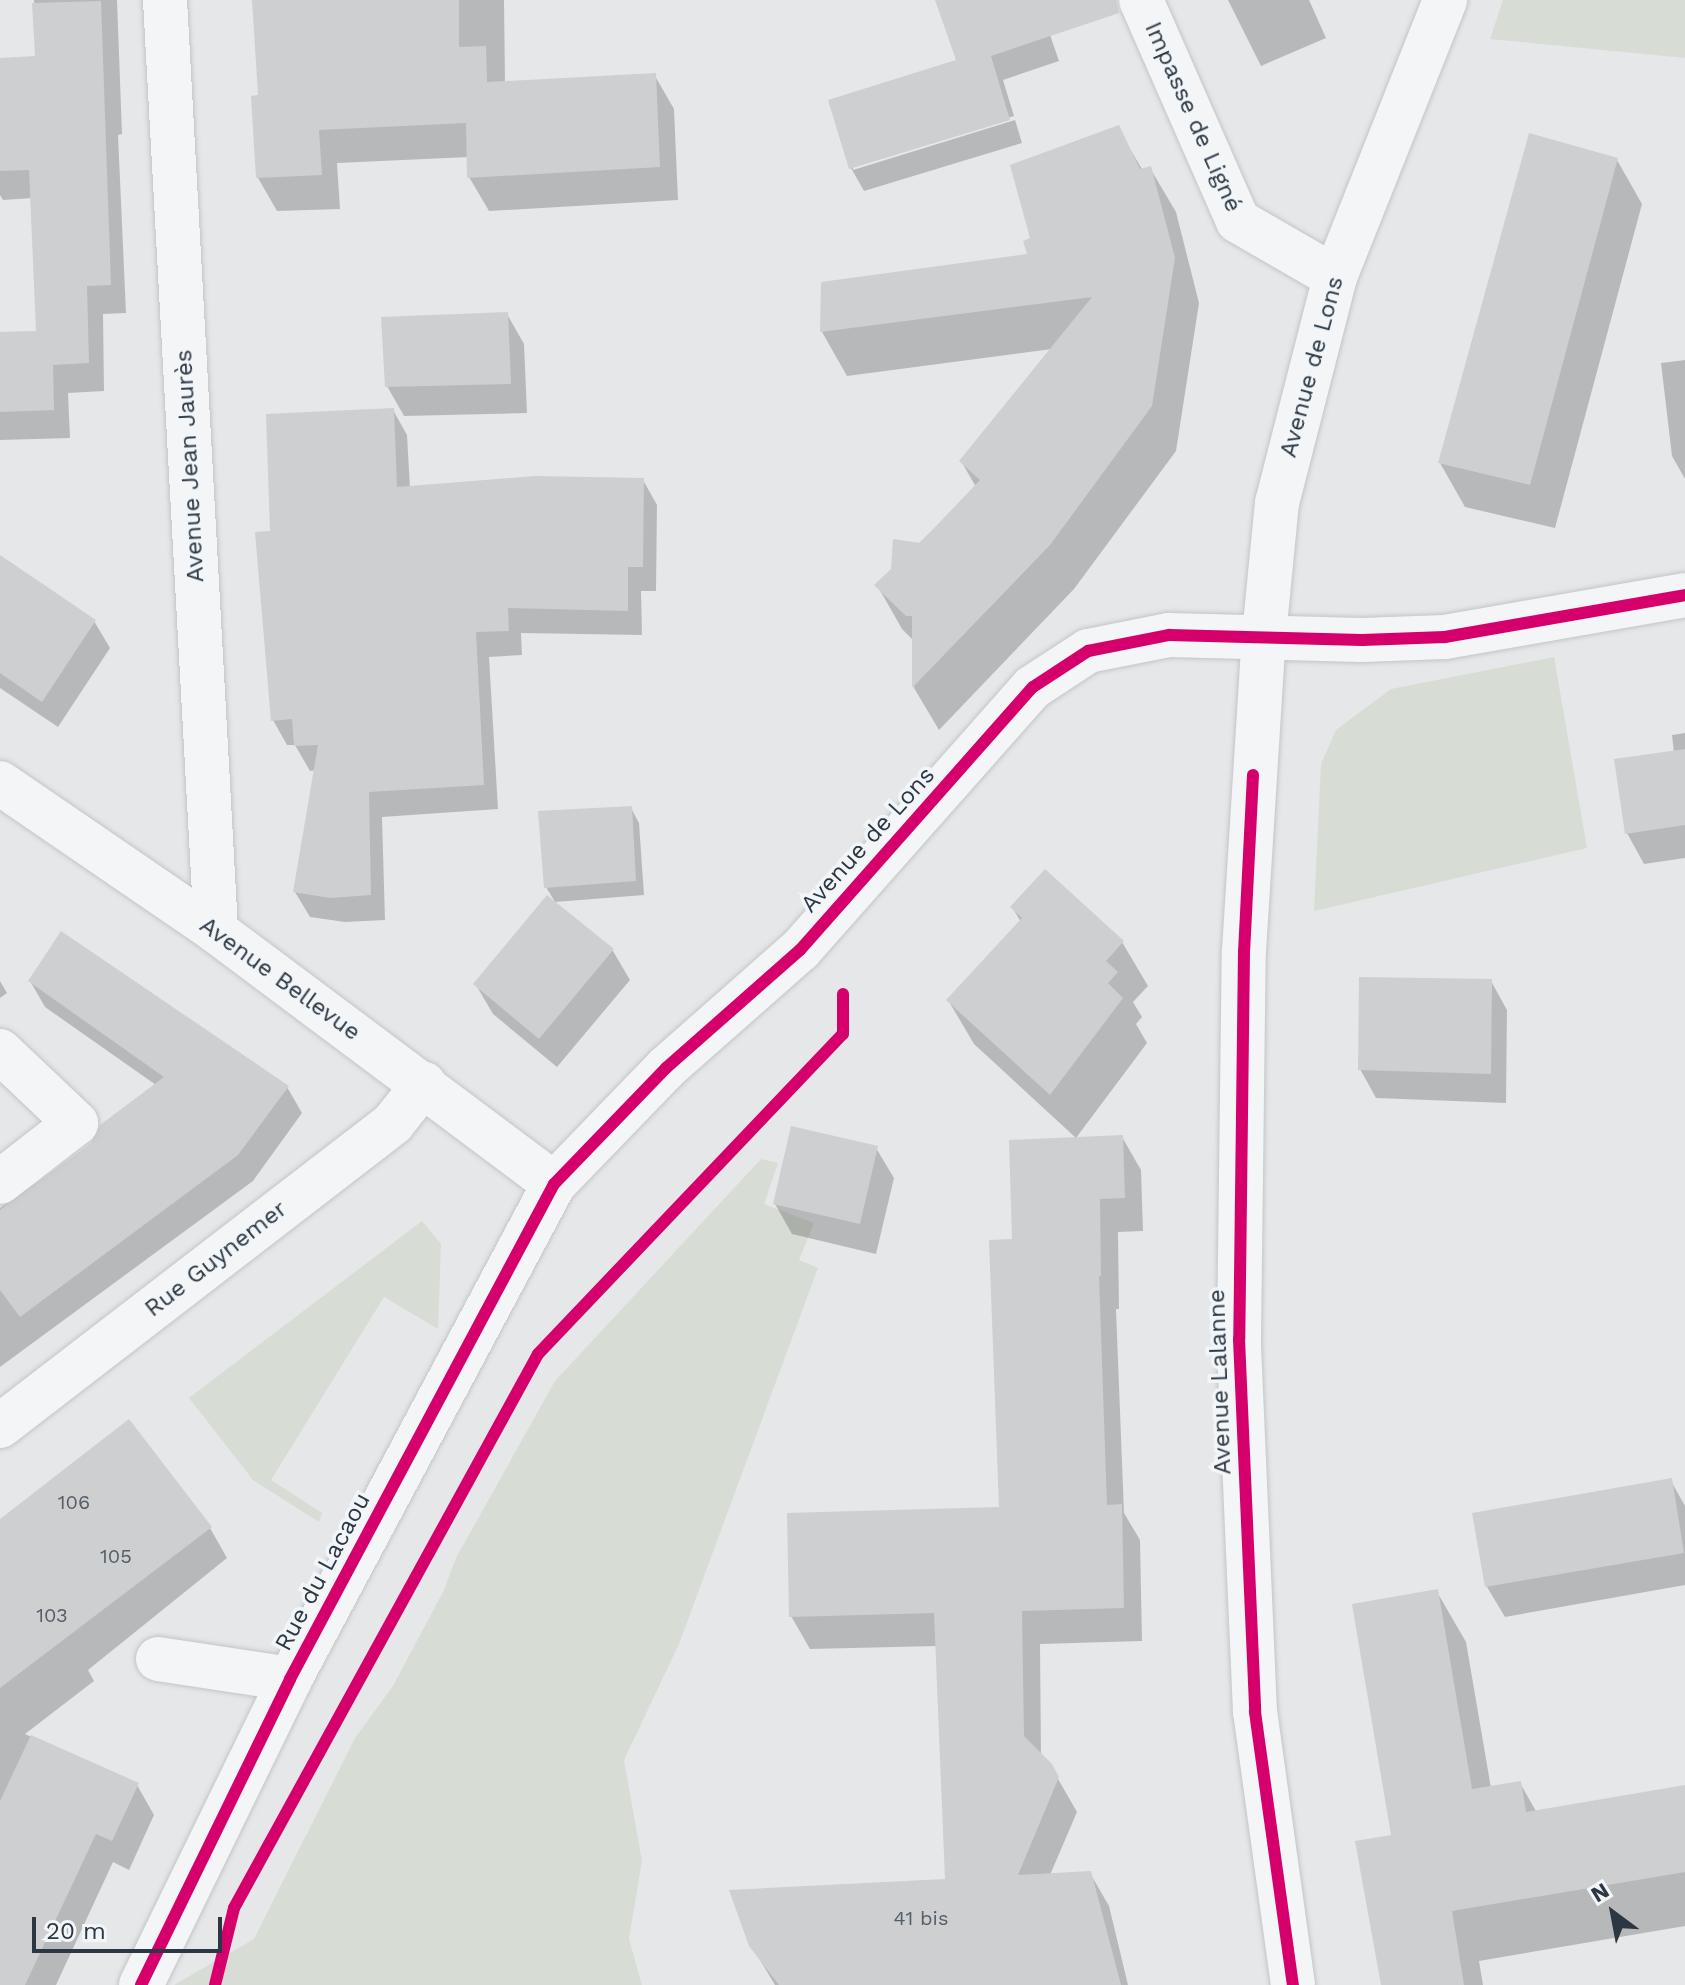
<!DOCTYPE html>
<meta charset="utf-8">
<style>
body{margin:0}
#map{position:relative;width:1685px;height:1985px;overflow:hidden;background:#e5e7e9;font-family:"Work Sans",sans-serif}
div>[style]{position:absolute}
.green>*{inset:0;background:#d7ddd5}
.shadow>*{inset:0;background:#0003}
.building>*{inset:0;background:#cdcfd1}
.roads{filter:drop-shadow(0 0 2px #c3c5c7) drop-shadow(0 0 2px #c3c5c7)}
.minor>*{height:44px;margin:-22px;padding:0 22px;transform-origin:22px;border-radius:22px;background:#f4f5f6}
.cycleway>*{height:12px;margin:-6px;padding:0 6px;transform-origin:6px;border-radius:6px;background:#d6006c}
span{translate:-50% -50%;white-space:nowrap;text-align:center;line-height:1.15;-webkit-text-stroke:7px #f3f6f8;paint-order:stroke}
.number-label{font-size:20px;color:#545e67}
.number-label span{-webkit-text-stroke-width:0}
.street-label{font-size:24px;color:#2b3743}
.north{position:absolute;left:1573px;top:1873px;width:80px;height:80px;-webkit-text-stroke:6px #f3f6f8;paint-order:stroke;rotate:328deg;font-size:22px;font-weight:700;line-height:32px;text-align:center;color:#2b3743}
.north::after{content:'';display:block;margin:auto;width:28px;height:36px;background:#2b3743;clip-path:polygon(50% 0,100% 100%,50% 72%,0 100%)}
.scale{position:absolute;left:32px;top:1917px;width:190px;height:36px;box-sizing:border-box;border:4px solid #2b3743;border-top:0;padding-left:10px;font-size:24px;line-height:28px;white-space:nowrap;color:#2b3743;-webkit-text-stroke:6px #f3f6f8;paint-order:stroke}
</style>
<div id="map">
<div class="green">
<div style="clip-path:polygon(1503px 0,1685px 0,1685px 58px,1490px 39px)"></div>
<div style="clip-path:polygon(1554px 657px,1587px 848px,1314px 911px,1321px 764px,1336px 730px,1391px 689px)"></div>
<div style="clip-path:polygon(761px 1159px,778px 1163px,764px 1204px,814px 1223px,799px 1260px,818px 1268px,679px 1644px,624px 1760px,642px 1861px,629px 1939px,642px 1985px,174px 1985px,254px 1939px,355px 1738px,393px 1686px,444px 1590px,456px 1558px,555px 1381px)"></div>
<div style="clip-path:polygon(422px 1221px,441px 1244px,438px 1329px,384px 1297px,271px 1480px,322px 1513px,319px 1522px,253px 1480px,189px 1398px)"></div>
</div>
<div class="shadow">
<div style="clip-path:polygon(34px 0,117px 0,122px 134px,118px 135px,126px 313px,103px 314px,104px 391px,68px 393px,70px 438px,0 440px,0 334px,39px 333px,33px 198px,3px 200px,0 195px,0 60px,37px 58px)"></div>
<div style="clip-path:polygon(254px 0,504px 0,505px 84px,655px 76px,674px 109px,678px 200px,489px 211px,469px 177px,469px 157px,337px 163px,340px 209px,277px 211px,258px 178px,260px 97px)"></div>
<div style="clip-path:polygon(937px 0,1038px 0,1059px 61px,1003px 80px,1014px 116px,853px 166px,853px 170px,1015px 120px,1022px 143px,864px 191px,851px 168px,830px 102px,958px 62px)"></div>
<div style="clip-path:polygon(1228px 0,1309px 0,1326px 38px,1261px 66px)"></div>
<div style="clip-path:polygon(1118px 128px,1143px 171px,1150px 168px,1176px 212px,1199px 303px,1176px 451px,1074px 589px,939px 730px,914px 688px,914px 641px,902px 629px,877px 585px,976px 487px,961px 461px,1052px 349px,847px 376px,822px 332px,1030px 256px,1032px 239px)"></div>
<div style="clip-path:polygon(1617px 160px,1642px 204px,1555px 528px,1465px 507px,1440px 463px)"></div>
<div style="clip-path:polygon(507px 314px,524px 344px,527px 413px,404px 416px,387px 386px)"></div>
<div style="clip-path:polygon(1685px 360px,1685px 479px,1672px 456px,1661px 363px)"></div>
<div style="clip-path:polygon(393px 410px,407px 435px,410px 488px,643px 480px,657px 505px,656px 591px,641px 591px,642px 635px,521px 633px,522px 655px,489px 657px,498px 809px,382px 817px,385px 920px,345px 922px,310px 917px,295px 892px,316px 770px,310px 771px,295px 745px,287px 745px,273px 720px,257px 533px,272px 533px)"></div>
<div style="clip-path:polygon(0 557px,94px 621px,110px 648px,58px 727px,0 688px)"></div>
<div style="clip-path:polygon(1685px 733px,1685px 858px,1644px 864px,1627px 833px,1674px 753px,1672px 735px)"></div>
<div style="clip-path:polygon(631px 808px,639px 823px,644px 895px,555px 902px,546px 887px)"></div>
<div style="clip-path:polygon(547px 898px,613px 951px,630px 980px,557px 1067px,493px 1014px,476px 985px)"></div>
<div style="clip-path:polygon(1012px 907px,1122px 942px,1148px 986px,1133px 1002px,1142px 1017px,1136px 1024px,1147px 1043px,1076px 1138px,974px 1044px,948px 1000px,1021px 922px)"></div>
<div style="clip-path:polygon(0 981px,7px 993px,0 998px)"></div>
<div style="clip-path:polygon(30px 981px,287px 1087px,302px 1113px,253px 1181px,0 1367px,0 1208px,93px 1144px,156px 1085px,45px 1007px)"></div>
<div style="clip-path:polygon(1491px 981px,1507px 1010px,1506px 1103px,1376px 1098px,1360px 1069px)"></div>
<div style="clip-path:polygon(1122px 1137px,1141px 1170px,1143px 1231px,1118px 1232px,1119px 1309px,1116px 1309px,1124px 1513px,1140px 1540px,1142px 1641px,1040px 1644px,1041px 1756px,1050px 1765px,1077px 1812px,1050px 1875px,1090px 1873px,1109px 1906px,1128px 1985px,775px 1985px,751px 1945px,947px 1881px,937px 1646px,810px 1649px,791px 1616px,1001px 1509px,1014px 1241px)"></div>
<div style="clip-path:polygon(876px 1148px,894px 1178px,876px 1254px,792px 1234px,775px 1204px)"></div>
<div style="clip-path:polygon(1671px 1481px,1685px 1506px,1685px 1585px,1505px 1617px,1487px 1587px,1475px 1515px)"></div>
<div style="clip-path:polygon(0 1521px,210px 1528px,227px 1558px,88px 1670px,94px 1681px,25px 1734px,137px 1785px,154px 1815px,129px 1870px,113px 1862px,56px 1985px,0 1985px)"></div>
<div style="clip-path:polygon(1437px 1592px,1466px 1642px,1491px 1788px,1520px 1783px,1537px 1813px,1685px 1787px,1685px 1926px,1479px 1961px,1483px 1985px,1383px 1985px,1393px 1837px)"></div>
</div>
<div class="building">
<div style="clip-path:polygon(252px 0,459px 0,459px 47px,486px 46px,487px 82px,656px 73px,660px 167px,467px 178px,466px 123px,319px 130px,322px 175px,256px 178px,251px 96px,258px 95px)"></div>
<div style="clip-path:polygon(935px 0,1116px 0,1119px 13px,991px 56px,1010px 120px,849px 169px,828px 100px,956px 60px)"></div>
<div style="clip-path:polygon(101px 1px,111px 285px,87px 286px,89px 363px,53px 365px,54px 410px,0 412px,0 332px,36px 331px,29px 170px,0 171px,0 58px,35px 56px,32px 3px)"></div>
<div style="clip-path:polygon(1119px 125px,1140px 169px,1151px 166px,1175px 258px,1152px 406px,1050px 545px,912px 688px,912px 616px,906px 616px,874px 585px,891px 569px,893px 539px,920px 543px,980px 480px,959px 461px,1092px 297px,820px 332px,821px 282px,1027px 254px,1023px 241px,1030px 238px,1010px 165px)"></div>
<div style="clip-path:polygon(1529px 133px,1618px 158px,1530px 485px,1438px 463px)"></div>
<div style="clip-path:polygon(508px 312px,511px 384px,385px 387px,381px 317px)"></div>
<div style="clip-path:polygon(394px 408px,397px 487px,535px 476px,644px 478px,643px 567px,628px 567px,628px 611px,508px 608px,509px 631px,476px 632px,484px 785px,369px 792px,371px 895px,330px 898px,293px 892px,318px 745px,294px 746px,292px 719px,271px 721px,255px 532px,270px 531px,266px 414px)"></div>
<div style="clip-path:polygon(0 555px,96px 620px,42px 702px,0 673px)"></div>
<div style="clip-path:polygon(1685px 749px,1685px 825px,1625px 834px,1614px 759px)"></div>
<div style="clip-path:polygon(632px 806px,636px 881px,544px 888px,538px 811px)"></div>
<div style="clip-path:polygon(1045px 869px,1124px 941px,1106px 961px,1118px 972px,1108px 983px,1123px 998px,1050px 1095px,946px 1000px,1022px 918px,1010px 907px)"></div>
<div style="clip-path:polygon(547px 895px,614px 949px,539px 1039px,473px 984px)"></div>
<div style="clip-path:polygon(61px 931px,289px 1086px,238px 1155px,20px 1317px,0 1290px,0 1210px,91px 1143px,100px 1125px,164px 1077px,28px 981px)"></div>
<div style="clip-path:polygon(1359px 977px,1492px 979px,1491px 1074px,1358px 1070px)"></div>
<div style="clip-path:polygon(791px 1126px,878px 1146px,860px 1224px,773px 1204px)"></div>
<div style="clip-path:polygon(1123px 1135px,1125px 1198px,1100px 1199px,1101px 1276px,1099px 1276px,1107px 1505px,1122px 1504px,1124px 1608px,1022px 1611px,1024px 1736px,1052px 1764px,1059px 1777px,1018px 1875px,1091px 1871px,1121px 1985px,779px 1985px,749px 1946px,729px 1890px,945px 1879px,934px 1613px,789px 1617px,787px 1513px,999px 1507px,989px 1240px,1012px 1239px,1009px 1140px)"></div>
<div style="clip-path:polygon(129px 1419px,212px 1527px,0 1688px,0 1519px)"></div>
<div style="clip-path:polygon(1672px 1478px,1684px 1553px,1485px 1587px,1472px 1513px)"></div>
<div style="clip-path:polygon(1438px 1589px,1472px 1789px,1521px 1781px,1526px 1812px,1685px 1785px,1685px 1872px,1452px 1911px,1464px 1985px,1381px 1985px,1355px 1841px,1391px 1835px,1352px 1604px)"></div>
<div style="clip-path:polygon(31px 1735px,139px 1783px,112px 1841px,96px 1834px,25px 1985px,0 1985px,0 1801px)"></div>
</div>
<div class="roads">
<div class="minor">
<div style="left:165px;top:0;width:932px;rotate:86.86deg"></div>
<div style="left:1141px;top:0;width:241px;rotate:66.3deg"></div>
<div style="left:1238px;top:221px;width:112px;rotate:30deg"></div>
<div style="left:0;top:783px;width:262px;rotate:34.4deg"></div>
<div style="left:216px;top:931px;width:422px;rotate:36.8deg"></div>
<div style="left:0;top:1051px;width:105px;rotate:43.5deg"></div>
<div style="left:76px;top:1123px;width:96px;rotate:142.2deg"></div>
<div style="left:0;top:1426px;width:496px;rotate:-37.6deg"></div>
<div style="left:393px;top:1123px;width:50px;rotate:-51.5deg"></div>
<div style="left:158px;top:1659px;width:134px;rotate:8.6deg"></div>
<div style="left:141px;top:1985px;width:340px;rotate:-64deg"></div>
<div style="left:290px;top:1679px;width:561px;rotate:-61.93deg"></div>
<div style="left:554px;top:1184px;width:161px;rotate:-46deg"></div>
<div style="left:666px;top:1068px;width:179px;rotate:-41.4deg"></div>
<div style="left:800px;top:950px;width:351px;rotate:-48.5deg"></div>
<div style="left:1033px;top:687px;width:66px;rotate:-33.2deg"></div>
<div style="left:1088px;top:651px;width:83px;rotate:-11.2deg"></div>
<div style="left:1169px;top:635px;width:193px;rotate:1.5deg"></div>
<div style="left:1362px;top:640px;width:83px;rotate:-2.1deg"></div>
<div style="left:1445px;top:637px;width:244px;rotate:-9.9deg"></div>
<div style="left:1293px;top:1985px;width:276px;rotate:-97.9deg"></div>
<div style="left:1255px;top:1712px;width:373px;rotate:-92.5deg"></div>
<div style="left:1239px;top:1339px;width:388px;rotate:-89.3deg"></div>
<div style="left:1244px;top:951px;width:317px;rotate:-86.4deg"></div>
<div style="left:1264px;top:635px;width:133px;rotate:-84.4deg"></div>
<div style="left:1277px;top:503px;width:233px;rotate:-75.6deg"></div>
<div style="left:1335px;top:277px;width:298px;rotate:-68.3deg"></div>
</div>
</div>
<div class="cycleway">
<div style="left:1253px;top:775px;width:176px;rotate:92.9deg"></div>
<div style="left:1244px;top:951px;width:388px;rotate:90.7deg"></div>
<div style="left:1239px;top:1339px;width:373px;rotate:87.5deg"></div>
<div style="left:1255px;top:1712px;width:276px;rotate:82.1deg"></div>
<div style="left:141px;top:1985px;width:340px;rotate:-64deg"></div>
<div style="left:290px;top:1679px;width:561px;rotate:-61.93deg"></div>
<div style="left:554px;top:1184px;width:161px;rotate:-46deg"></div>
<div style="left:666px;top:1068px;width:179px;rotate:-41.4deg"></div>
<div style="left:800px;top:950px;width:351px;rotate:-48.5deg"></div>
<div style="left:1033px;top:687px;width:66px;rotate:-33.2deg"></div>
<div style="left:1088px;top:651px;width:83px;rotate:-11.2deg"></div>
<div style="left:1169px;top:635px;width:193px;rotate:1.5deg"></div>
<div style="left:1362px;top:640px;width:83px;rotate:-2.1deg"></div>
<div style="left:1445px;top:637px;width:244px;rotate:-9.9deg"></div>
<div style="left:215px;top:1985px;width:79px;rotate:-76.1deg"></div>
<div style="left:234px;top:1908px;width:632px;rotate:-61.24deg"></div>
<div style="left:538px;top:1354px;width:442px;rotate:-46.4deg"></div>
<div style="left:843px;top:1034px;width:40px;rotate:-90deg"></div>
</div>
<div class="number-label">
<span style="left:74px;top:1502px">106</span>
<span style="left:116px;top:1556px">105</span>
<span style="left:52px;top:1615px">103</span>
<span style="left:921px;top:1918px">41 bis</span>
</div>
<div class="street-label">
<span style="left:1193px;top:117px;rotate:66deg">Impasse de Ligné</span>
<span style="left:1312px;top:367px;rotate:-75deg">Avenue de Lons</span>
<span style="left:190px;top:466px;rotate:-93deg">Avenue Jean Jaurès</span>
<span style="left:868px;top:840px;rotate:-48deg">Avenue de Lons</span>
<span style="left:280px;top:979px;rotate:36deg">Avenue Bellevue</span>
<span style="left:216px;top:1259px;rotate:-38deg">Rue Guynemer</span>
<span style="left:1220px;top:1382px;rotate:-92deg">Avenue Lalanne</span>
<span style="left:323px;top:1572px;rotate:-62deg">Rue du Lacaou</span>
</div>
<div class="north">N</div>
<div class="scale">20 m</div>
</div>
